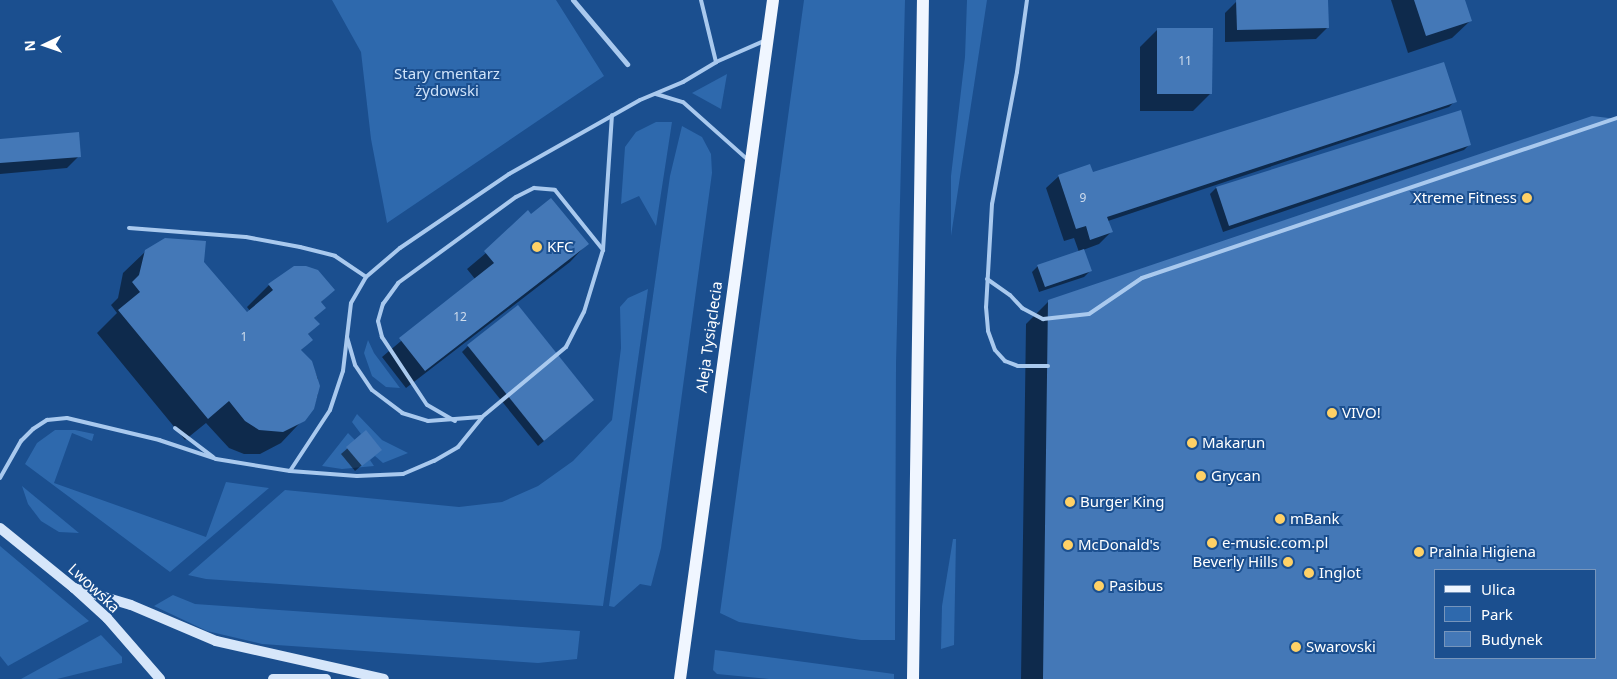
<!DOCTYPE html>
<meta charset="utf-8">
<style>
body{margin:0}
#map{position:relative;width:1617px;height:679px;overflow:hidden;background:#1b4f8f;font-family:"Noto Sans",sans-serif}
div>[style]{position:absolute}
.green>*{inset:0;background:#2e69ad}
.shadow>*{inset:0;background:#0007}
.building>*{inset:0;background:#4478b7}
.lane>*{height:4px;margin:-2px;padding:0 2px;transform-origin:2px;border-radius:2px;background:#a9c9ee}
.street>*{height:5px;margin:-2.5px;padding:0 2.5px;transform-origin:2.5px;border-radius:2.5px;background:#a9c9ee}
.secondary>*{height:10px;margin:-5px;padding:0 5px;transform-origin:5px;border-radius:5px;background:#d6e6fa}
.primary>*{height:12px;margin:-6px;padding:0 6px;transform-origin:6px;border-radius:6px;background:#f0f6ff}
.dots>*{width:14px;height:14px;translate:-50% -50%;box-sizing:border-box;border:2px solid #1b4f8f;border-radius:50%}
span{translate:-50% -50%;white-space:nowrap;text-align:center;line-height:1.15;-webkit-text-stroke:4px #1b4f8f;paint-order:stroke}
.number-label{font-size:12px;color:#d0dded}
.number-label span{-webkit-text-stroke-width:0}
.park-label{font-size:15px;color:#cfe3fa}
.poi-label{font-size:15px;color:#fff}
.right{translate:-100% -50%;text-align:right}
.left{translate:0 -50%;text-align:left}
.street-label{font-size:15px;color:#fff}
.legend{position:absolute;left:1434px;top:569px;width:162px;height:90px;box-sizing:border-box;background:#1b4f8f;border:1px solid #7695bc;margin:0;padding:6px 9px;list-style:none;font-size:15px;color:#fff}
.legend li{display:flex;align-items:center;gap:10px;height:25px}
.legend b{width:25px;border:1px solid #7695bc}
.north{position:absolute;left:20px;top:20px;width:50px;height:50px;-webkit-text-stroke:4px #1b4f8f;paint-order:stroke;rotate:267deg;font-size:14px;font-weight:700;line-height:20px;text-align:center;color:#fff}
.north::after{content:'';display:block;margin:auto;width:18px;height:22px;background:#fff;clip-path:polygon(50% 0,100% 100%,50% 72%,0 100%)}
</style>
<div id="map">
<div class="green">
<div style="clip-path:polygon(332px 0,556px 0,604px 76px,387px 223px,371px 139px,361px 52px)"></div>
<div style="clip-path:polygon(804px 0,905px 0,896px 364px,895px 640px,861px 640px,739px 622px,720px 613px)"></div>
<div style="clip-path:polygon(967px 0,987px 0,951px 236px,951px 176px,965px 57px)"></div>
<div style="clip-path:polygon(727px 74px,721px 109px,692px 93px)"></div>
<div style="clip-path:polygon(656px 122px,672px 122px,656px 226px,639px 196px,621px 204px,625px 147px,636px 132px)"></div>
<div style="clip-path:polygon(682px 126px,702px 137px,711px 154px,712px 173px,661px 548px,651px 586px,640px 584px,614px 607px,609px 606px,670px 176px)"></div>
<div style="clip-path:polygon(648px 289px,603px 606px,206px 579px,188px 575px,285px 490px,459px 507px,502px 502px,538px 486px,573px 461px,612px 420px,621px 348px,620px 307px,628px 298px)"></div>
<div style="clip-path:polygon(368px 340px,374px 353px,400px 388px,386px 387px,372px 376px,364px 353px)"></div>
<div style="clip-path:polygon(357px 414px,382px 440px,408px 453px,383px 463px,375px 456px,370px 460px,374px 466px,342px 469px,322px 466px,348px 433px,355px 440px,361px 434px,352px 422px)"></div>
<div style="clip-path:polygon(55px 430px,75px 430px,94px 434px,92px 441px,72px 433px,54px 483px,206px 537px,226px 482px,269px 488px,170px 572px,25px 464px,37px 443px)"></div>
<div style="clip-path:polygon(22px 486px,79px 533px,59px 532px,41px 521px,28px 504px)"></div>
<div style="clip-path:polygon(953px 539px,956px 539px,954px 645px,941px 649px,942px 606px)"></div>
<div style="clip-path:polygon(0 546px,89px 621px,8px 666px,0 656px)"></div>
<div style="clip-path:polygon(173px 595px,195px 604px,580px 631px,577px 659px,538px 663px,262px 644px,207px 631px,154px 606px)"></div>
<div style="clip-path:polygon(101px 635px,122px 657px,122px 663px,57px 679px,21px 679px)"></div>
<div style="clip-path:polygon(715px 650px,894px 674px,894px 679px,769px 679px,717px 674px,713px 670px)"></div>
</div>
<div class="shadow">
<div style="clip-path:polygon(1327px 0,1328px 27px,1316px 39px,1225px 42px,1225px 13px,1237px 1px)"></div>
<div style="clip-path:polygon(1391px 0,1463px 0,1470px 21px,1452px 38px,1408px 53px)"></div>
<div style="clip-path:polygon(1158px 29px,1211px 93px,1193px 111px,1140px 111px,1140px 47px)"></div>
<div style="clip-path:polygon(1455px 101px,1449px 107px,1108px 221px,1111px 232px,1099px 244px,1083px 250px,1090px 271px,1084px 277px,1039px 292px,1032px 272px,1038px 266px,1079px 252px,1074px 238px,1064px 241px,1046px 188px,1059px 176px,1092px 174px)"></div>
<div style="clip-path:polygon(evenodd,1617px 120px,1617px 679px,1021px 679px,1026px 324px,1049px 301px,1617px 120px,1436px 570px,1596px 570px,1596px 658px,1436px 658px,1436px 570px)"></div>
<div style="clip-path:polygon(0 140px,79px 156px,67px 168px,0 174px)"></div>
<div style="clip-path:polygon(1470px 144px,1464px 150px,1223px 232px,1210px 194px,1216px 188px)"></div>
<div style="clip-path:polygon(530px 216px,587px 244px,570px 262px,406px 388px,382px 357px,475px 279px,467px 269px)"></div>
<div style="clip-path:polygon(146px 251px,203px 263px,247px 314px,250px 311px,247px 307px,269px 285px,295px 267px,333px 290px,320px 303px,325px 308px,313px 319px,318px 324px,307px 335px,311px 340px,300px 351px,311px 362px,318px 379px,318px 394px,313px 409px,281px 443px,260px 454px,244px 454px,229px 448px,206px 423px,185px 440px,97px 333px,117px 313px,111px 305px,118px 298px,123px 273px)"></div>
<div style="clip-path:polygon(468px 346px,586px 406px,538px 446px,462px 352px)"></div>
<div style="clip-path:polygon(366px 432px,374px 455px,355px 471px,341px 454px)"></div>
</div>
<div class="building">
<div style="clip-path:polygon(1236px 0,1328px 0,1329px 28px,1237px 30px)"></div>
<div style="clip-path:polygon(1414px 0,1465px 0,1472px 21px,1426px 36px)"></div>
<div style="clip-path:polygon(1157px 28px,1213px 28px,1212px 94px,1157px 94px)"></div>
<div style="clip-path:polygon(1444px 62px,1457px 102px,1107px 217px,1113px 232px,1090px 240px,1086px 226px,1076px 229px,1058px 175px,1090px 164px,1093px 172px)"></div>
<div style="clip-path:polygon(1461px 110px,1471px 145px,1229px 226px,1216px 187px)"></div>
<div style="clip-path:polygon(evenodd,1592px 116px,1617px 119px,1617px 679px,1043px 679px,1048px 300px,1592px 116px,1436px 570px,1596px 570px,1596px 658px,1436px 658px,1436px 570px)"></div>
<div style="clip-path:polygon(79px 132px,81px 157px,0 163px,0 139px)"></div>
<div style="clip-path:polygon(551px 198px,589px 244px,425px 371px,399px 338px,494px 263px,484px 251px,528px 210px,531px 214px)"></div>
<div style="clip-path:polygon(165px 238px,206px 241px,204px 262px,247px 312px,273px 290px,268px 284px,294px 266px,306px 266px,318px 270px,335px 290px,321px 302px,326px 308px,314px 318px,320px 324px,308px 334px,313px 340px,301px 350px,312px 361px,320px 386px,314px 409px,305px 421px,283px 432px,259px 430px,245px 421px,229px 401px,208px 419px,118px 310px,140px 292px,132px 282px,139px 275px,145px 250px)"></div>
<div style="clip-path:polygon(1084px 249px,1092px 271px,1045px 287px,1037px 265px)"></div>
<div style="clip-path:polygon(518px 305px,594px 400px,544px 441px,467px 345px)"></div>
<div style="clip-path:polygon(366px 430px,382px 450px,362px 466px,346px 447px)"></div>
</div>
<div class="lane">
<div style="left:701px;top:0;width:64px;rotate:76.4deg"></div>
<div style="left:1027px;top:0;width:73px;rotate:97.9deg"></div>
<div style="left:1017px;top:72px;width:134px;rotate:100.7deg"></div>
<div style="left:992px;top:204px;width:103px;rotate:93.3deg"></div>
<div style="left:986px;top:307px;width:24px;rotate:85deg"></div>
<div style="left:988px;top:331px;width:20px;rotate:70deg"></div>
<div style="left:995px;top:350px;width:15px;rotate:48deg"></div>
<div style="left:1005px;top:361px;width:14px;rotate:21deg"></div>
<div style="left:1018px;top:366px;width:30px"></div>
<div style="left:656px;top:94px;width:28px;rotate:17deg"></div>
<div style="left:683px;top:102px;width:87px;rotate:41.7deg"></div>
<div style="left:129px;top:228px;width:117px;rotate:4.4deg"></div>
<div style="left:246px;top:237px;width:55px;rotate:10.5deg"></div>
<div style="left:300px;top:247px;width:36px;rotate:14deg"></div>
<div style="left:335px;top:256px;width:37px;rotate:34deg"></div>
<div style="left:987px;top:279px;width:28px;rotate:35deg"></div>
<div style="left:1010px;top:295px;width:18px;rotate:47deg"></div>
<div style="left:1022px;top:308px;width:24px;rotate:28deg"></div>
<div style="left:1043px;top:319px;width:46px;rotate:-6.2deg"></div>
<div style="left:1089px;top:314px;width:64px;rotate:-34.2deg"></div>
<div style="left:1142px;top:278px;width:501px;rotate:-18.62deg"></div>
<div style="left:347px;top:337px;width:29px;rotate:74deg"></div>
<div style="left:355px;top:365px;width:30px;rotate:56deg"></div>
<div style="left:372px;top:390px;width:38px;rotate:37deg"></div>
<div style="left:402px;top:413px;width:27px;rotate:17deg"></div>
<div style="left:428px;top:421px;width:53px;rotate:-4.3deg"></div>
<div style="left:455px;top:421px;width:32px;rotate:-150deg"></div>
<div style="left:427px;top:405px;width:82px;rotate:-123.5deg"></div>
<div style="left:382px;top:337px;width:16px;rotate:-104deg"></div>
<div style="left:378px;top:321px;width:18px;rotate:-74deg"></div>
<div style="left:383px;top:304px;width:26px;rotate:-54deg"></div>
<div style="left:398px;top:283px;width:146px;rotate:-36.1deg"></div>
<div style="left:516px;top:197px;width:20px;rotate:-27deg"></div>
<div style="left:534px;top:188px;width:21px;rotate:5deg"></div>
<div style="left:555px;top:190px;width:77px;rotate:51.3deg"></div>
<div style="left:175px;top:428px;width:48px;rotate:37.3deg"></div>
<div style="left:290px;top:471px;width:73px;rotate:-56.7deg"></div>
<div style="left:330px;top:410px;width:41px;rotate:-71.6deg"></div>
<div style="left:343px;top:371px;width:68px;rotate:-83.3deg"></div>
<div style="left:351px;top:303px;width:30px;rotate:-60deg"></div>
<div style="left:366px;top:277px;width:45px;rotate:-40.5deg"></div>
<div style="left:400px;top:248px;width:132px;rotate:-34.2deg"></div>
<div style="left:509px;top:174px;width:150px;rotate:-29.5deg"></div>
<div style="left:640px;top:100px;width:47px;rotate:-22.7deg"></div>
<div style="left:683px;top:82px;width:39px;rotate:-31deg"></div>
<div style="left:716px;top:62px;width:52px;rotate:-23.6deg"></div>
<div style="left:0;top:478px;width:43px;rotate:-60.4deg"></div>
<div style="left:21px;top:441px;width:17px;rotate:-45deg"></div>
<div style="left:33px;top:429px;width:17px;rotate:-33deg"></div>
<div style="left:47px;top:420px;width:20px;rotate:-6deg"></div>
<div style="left:67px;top:418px;width:95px;rotate:13.4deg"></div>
<div style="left:159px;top:440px;width:60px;rotate:18.4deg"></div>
<div style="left:216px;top:459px;width:75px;rotate:9.2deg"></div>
<div style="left:290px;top:471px;width:67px;rotate:4.3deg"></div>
<div style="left:357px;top:476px;width:46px;rotate:-2.5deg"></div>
<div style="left:403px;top:474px;width:34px;rotate:-23deg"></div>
<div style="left:434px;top:461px;width:28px;rotate:-30deg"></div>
<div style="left:458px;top:447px;width:38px;rotate:-51deg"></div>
<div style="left:482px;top:417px;width:109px;rotate:-39.8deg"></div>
<div style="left:566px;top:347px;width:39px;rotate:-63deg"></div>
<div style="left:584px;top:312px;width:65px;rotate:-73deg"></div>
<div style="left:603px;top:250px;width:135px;rotate:-86.2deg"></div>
</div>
<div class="street">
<div style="left:573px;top:0;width:84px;rotate:49.8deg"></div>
</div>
<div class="secondary">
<div style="left:0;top:528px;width:95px;rotate:39deg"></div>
<div style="left:74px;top:588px;width:45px;rotate:42.3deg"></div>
<div style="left:107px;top:618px;width:81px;rotate:49deg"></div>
<div style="left:74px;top:588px;width:59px;rotate:16.6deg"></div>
<div style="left:131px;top:605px;width:92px;rotate:23deg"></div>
<div style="left:216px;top:641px;width:172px;rotate:12.7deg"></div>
<div style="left:273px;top:679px;width:53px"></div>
</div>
<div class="primary">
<div style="left:680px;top:679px;width:685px;rotate:-82.2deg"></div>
<div style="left:913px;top:679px;width:679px;rotate:-89.16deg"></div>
</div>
<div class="dots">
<div style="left:1527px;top:198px;background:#ffd166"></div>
<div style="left:537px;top:247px;background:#ffd166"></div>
<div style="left:1332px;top:413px;background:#ffd166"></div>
<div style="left:1192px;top:443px;background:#ffd166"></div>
<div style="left:1201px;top:476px;background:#ffd166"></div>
<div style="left:1070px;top:502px;background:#ffd166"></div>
<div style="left:1280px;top:519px;background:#ffd166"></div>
<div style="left:1212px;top:543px;background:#ffd166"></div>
<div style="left:1068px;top:545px;background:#ffd166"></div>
<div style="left:1419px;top:552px;background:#ffd166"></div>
<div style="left:1288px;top:562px;background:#ffd166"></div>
<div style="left:1309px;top:573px;background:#ffd166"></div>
<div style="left:1099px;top:586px;background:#ffd166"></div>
<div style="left:1296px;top:647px;background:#ffd166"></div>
</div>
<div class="number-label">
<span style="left:1185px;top:61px">11</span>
<span style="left:1083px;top:198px">9</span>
<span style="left:460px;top:317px">12</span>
<span style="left:244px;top:337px">1</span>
</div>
<div class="park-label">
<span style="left:447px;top:82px">Stary cmentarz<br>żydowski</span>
</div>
<div class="poi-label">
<span class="right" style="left:1517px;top:198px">Xtreme Fitness</span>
<span class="left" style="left:547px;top:247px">KFC</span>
<span class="left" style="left:1342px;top:413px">VIVO!</span>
<span class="left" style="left:1202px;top:443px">Makarun</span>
<span class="left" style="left:1211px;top:476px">Grycan</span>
<span class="left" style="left:1080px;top:502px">Burger King</span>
<span class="left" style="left:1290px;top:519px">mBank</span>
<span class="left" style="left:1222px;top:543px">e-music.com.pl</span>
<span class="left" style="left:1078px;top:545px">McDonald's</span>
<span class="left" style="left:1429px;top:552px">Pralnia Higiena</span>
<span class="right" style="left:1278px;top:562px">Beverly Hills</span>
<span class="left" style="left:1319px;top:573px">Inglot</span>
<span class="left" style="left:1109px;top:586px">Pasibus</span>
<span class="left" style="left:1306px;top:647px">Swarovski</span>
</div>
<div class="street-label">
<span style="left:709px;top:337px;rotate:-82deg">Aleja Tysiąclecia</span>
<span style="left:94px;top:588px;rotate:43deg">Lwowska</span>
</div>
<ul class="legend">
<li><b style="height:6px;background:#f0f6ff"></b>Ulica</li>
<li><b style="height:14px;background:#2e69ad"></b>Park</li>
<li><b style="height:14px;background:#4478b7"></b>Budynek</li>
</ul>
<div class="north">N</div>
</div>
